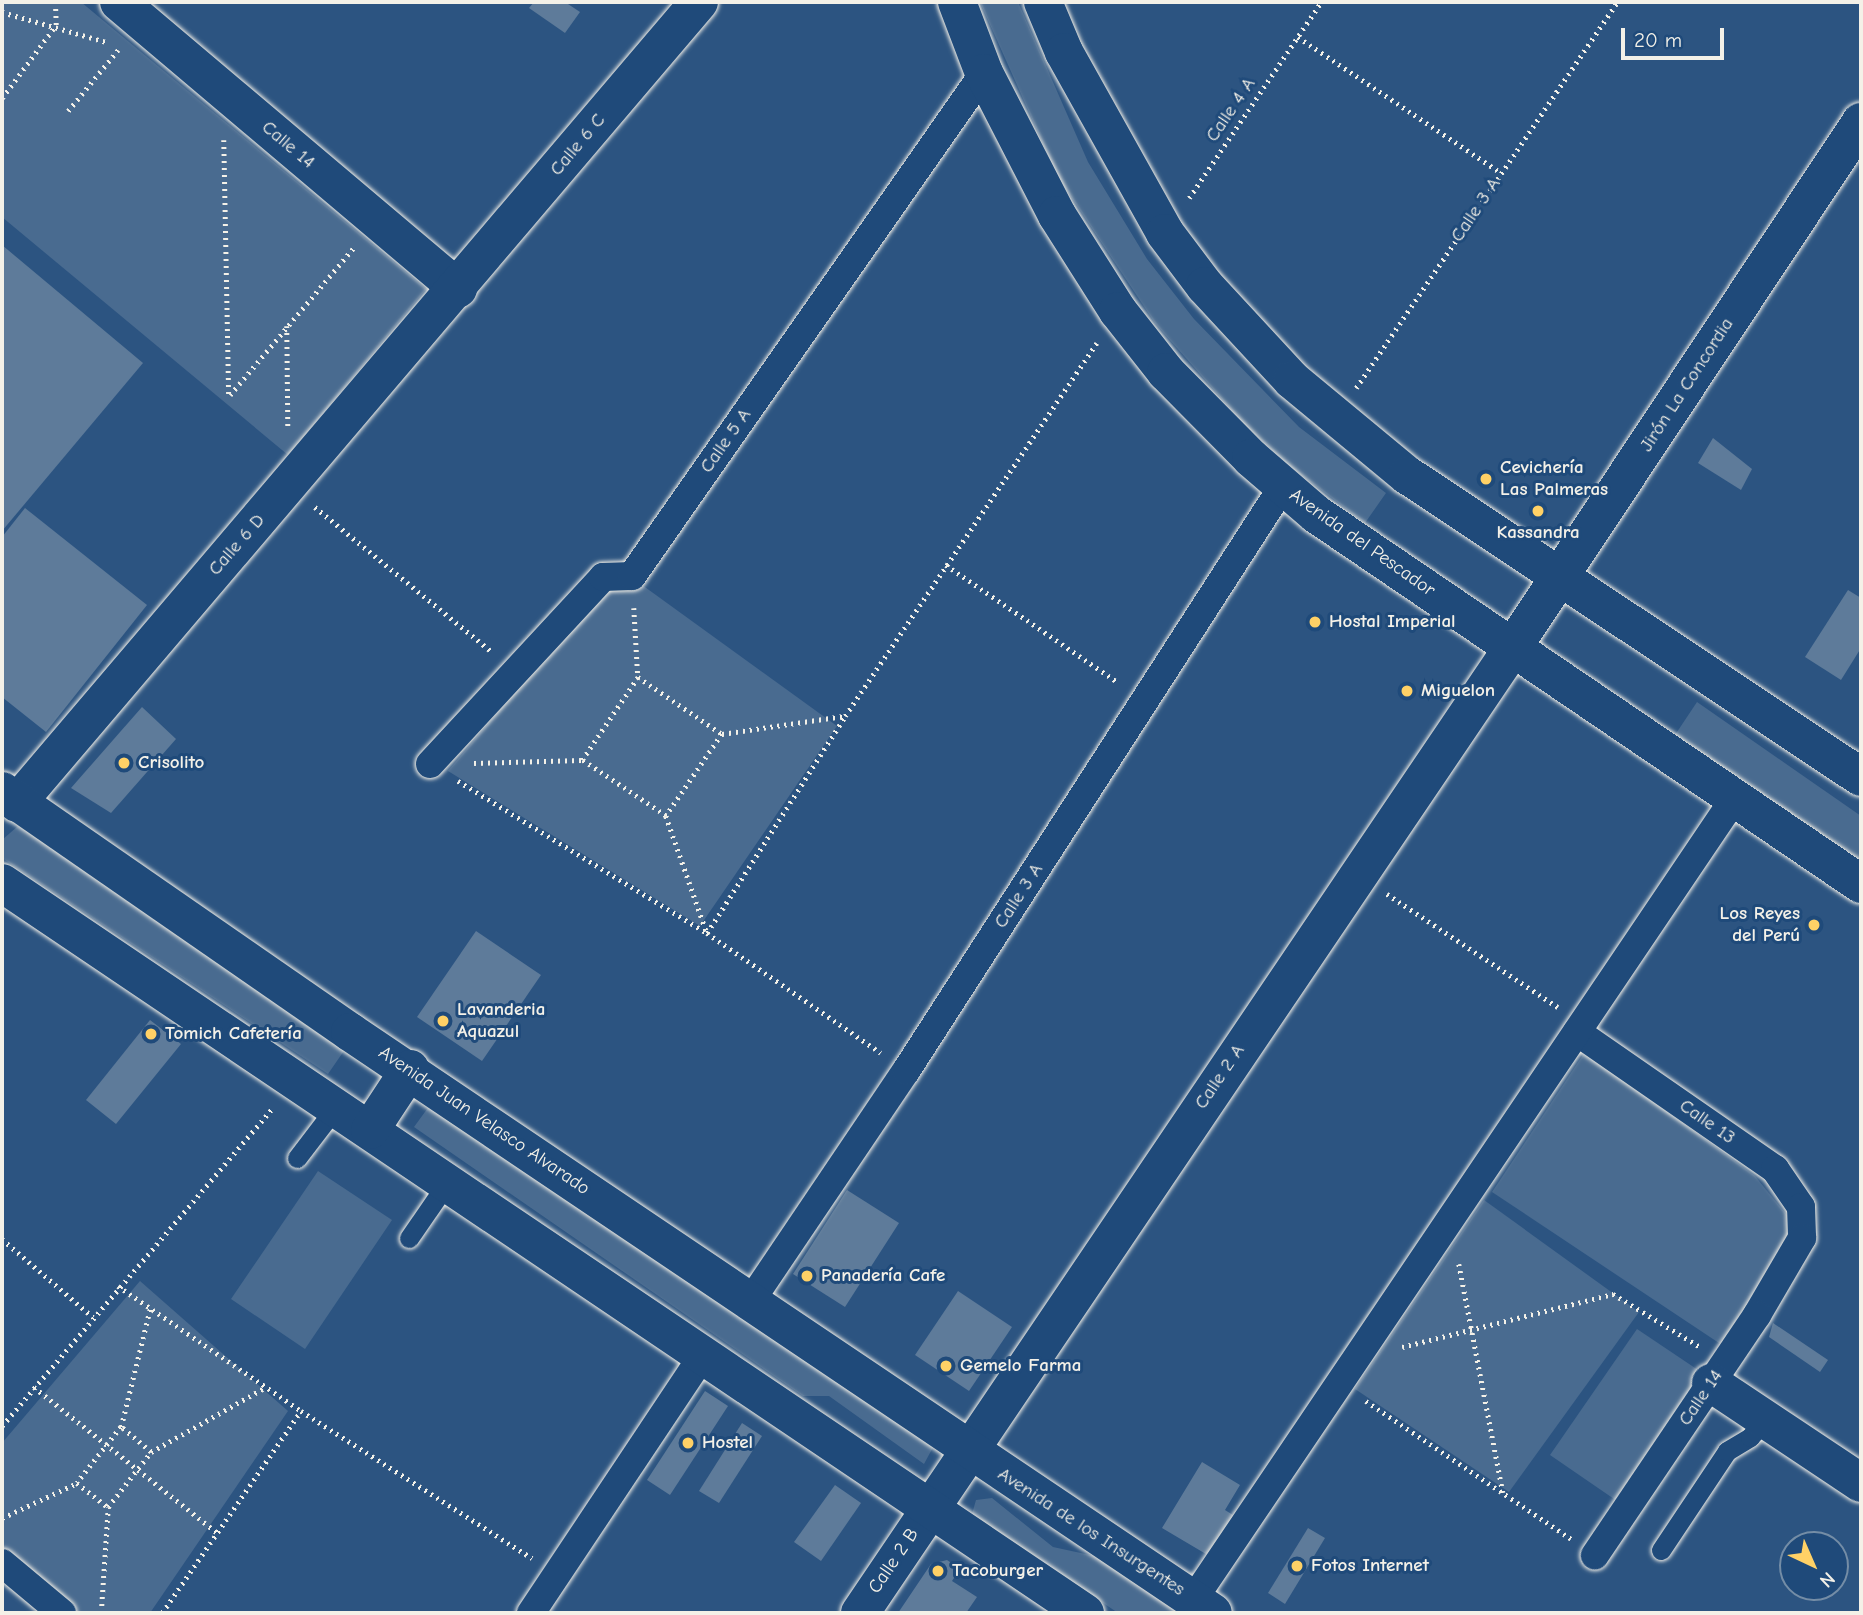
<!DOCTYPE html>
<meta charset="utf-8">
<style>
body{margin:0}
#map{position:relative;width:1863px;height:1615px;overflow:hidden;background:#2c5481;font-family:"Comic Neue",sans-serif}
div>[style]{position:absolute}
.green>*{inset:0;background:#496b90}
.building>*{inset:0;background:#5e7b9a}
.path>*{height:4.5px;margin-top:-2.25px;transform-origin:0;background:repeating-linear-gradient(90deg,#f4f1e8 0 2px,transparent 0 7px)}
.roads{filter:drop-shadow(0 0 2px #f4f1e8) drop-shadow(0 0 2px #f4f1e8)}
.service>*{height:19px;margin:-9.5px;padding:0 9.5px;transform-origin:9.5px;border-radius:9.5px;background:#1f4a7a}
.pedestrian>*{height:28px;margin:-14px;padding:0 14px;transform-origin:14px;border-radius:14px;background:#1f4a7a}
.minor>*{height:38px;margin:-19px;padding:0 19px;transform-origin:19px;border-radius:19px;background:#1f4a7a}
.secondary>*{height:38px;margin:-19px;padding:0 19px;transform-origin:19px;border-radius:19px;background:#1f4a7a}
.dots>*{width:19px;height:19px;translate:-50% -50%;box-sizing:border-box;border:4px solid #1f4a7a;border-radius:50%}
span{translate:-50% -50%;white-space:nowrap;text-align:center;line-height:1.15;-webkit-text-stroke:6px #1f4a7a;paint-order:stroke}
.street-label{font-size:19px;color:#f4f1e8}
.poi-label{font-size:19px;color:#f4f1e8;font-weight:700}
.left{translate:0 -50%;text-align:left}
.right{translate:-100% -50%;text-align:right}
.frame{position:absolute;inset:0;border:4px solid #f4f1e8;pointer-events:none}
.north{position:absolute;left:1779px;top:1531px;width:70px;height:70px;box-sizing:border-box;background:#1f4a7a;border:2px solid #748da6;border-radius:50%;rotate:136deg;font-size:19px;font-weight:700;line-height:28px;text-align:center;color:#f4f1e8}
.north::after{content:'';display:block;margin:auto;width:24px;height:32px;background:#ffd166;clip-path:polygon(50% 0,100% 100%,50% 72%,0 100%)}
.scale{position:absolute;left:1621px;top:28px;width:103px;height:32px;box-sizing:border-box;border:4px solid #f4f1e8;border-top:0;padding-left:9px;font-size:21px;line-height:24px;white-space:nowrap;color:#f4f1e8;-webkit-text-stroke:5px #1f4a7a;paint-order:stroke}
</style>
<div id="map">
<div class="green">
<div style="clip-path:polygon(2px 2px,81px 2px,426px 289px,288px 455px,2px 217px)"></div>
<div style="clip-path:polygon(980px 2px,1018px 2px,1088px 162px,1147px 259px,1194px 319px,1299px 427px,1386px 493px,1365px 523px,1291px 467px,1244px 424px,1155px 323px,1058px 177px)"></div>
<div style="clip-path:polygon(620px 569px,837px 726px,700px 926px,448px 771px)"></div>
<div style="clip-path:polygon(1697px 702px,1861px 816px,1861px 865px,1673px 738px)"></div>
<div style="clip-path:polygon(18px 826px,350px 1042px,328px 1074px,2px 858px,2px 840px)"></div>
<div style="clip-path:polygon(1585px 1052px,1755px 1176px,1798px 1229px,1731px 1351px,1492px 1192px)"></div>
<div style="clip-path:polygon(430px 1105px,937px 1440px,924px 1464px,829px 1396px,803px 1396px,414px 1127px)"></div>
<div style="clip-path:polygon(318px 1171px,392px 1220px,305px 1349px,231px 1299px)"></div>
<div style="clip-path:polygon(1484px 1200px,1639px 1312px,1509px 1492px,1355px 1389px)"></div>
<div style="clip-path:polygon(140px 1281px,288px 1411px,150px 1613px,78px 1613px,2px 1553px,2px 1443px)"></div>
<div style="clip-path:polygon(1637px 1329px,1704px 1374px,1617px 1501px,1550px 1455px)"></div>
<div style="clip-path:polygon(992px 1498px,1053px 1547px,1113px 1560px,1191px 1613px,1118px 1613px,972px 1514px,976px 1500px)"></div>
</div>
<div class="building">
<div style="clip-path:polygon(534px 2px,565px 2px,580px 12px,565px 33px,529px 8px)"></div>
<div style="clip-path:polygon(2px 245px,143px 363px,2px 531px)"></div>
<div style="clip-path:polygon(1713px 438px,1752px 469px,1741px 490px,1698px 463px)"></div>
<div style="clip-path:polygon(25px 508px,147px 605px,46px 732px,2px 697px,2px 537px)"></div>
<div style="clip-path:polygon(1848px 590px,1861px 598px,1861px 648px,1841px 680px,1805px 657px)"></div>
<div style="clip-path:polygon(142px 707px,176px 739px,111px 813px,71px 788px)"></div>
<div style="clip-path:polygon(476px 931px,541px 975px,482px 1061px,417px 1017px)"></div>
<div style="clip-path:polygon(150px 1020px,181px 1044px,116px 1124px,86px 1100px)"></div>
<div style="clip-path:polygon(847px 1190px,899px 1223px,845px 1307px,793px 1274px)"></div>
<div style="clip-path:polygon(958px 1291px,1012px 1327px,969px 1391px,915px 1355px)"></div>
<div style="clip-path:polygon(1773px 1323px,1828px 1360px,1820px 1372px,1769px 1337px)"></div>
<div style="clip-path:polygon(705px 1391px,728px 1406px,670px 1495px,647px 1480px)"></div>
<div style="clip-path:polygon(742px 1423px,762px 1436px,719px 1503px,699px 1491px)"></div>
<div style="clip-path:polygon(1202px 1462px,1240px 1485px,1225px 1510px,1236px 1517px,1211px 1557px,1162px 1528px)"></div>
<div style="clip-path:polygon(835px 1485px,861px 1503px,821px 1561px,794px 1542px)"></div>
<div style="clip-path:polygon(1308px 1528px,1325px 1538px,1285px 1604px,1268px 1593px)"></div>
<div style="clip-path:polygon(947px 1560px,960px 1569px,952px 1581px,977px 1597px,966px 1613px,898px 1613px,931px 1564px)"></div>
</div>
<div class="path">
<div style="left:2px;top:12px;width:108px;rotate:16.1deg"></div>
<div style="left:1298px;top:37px;width:244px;rotate:33.8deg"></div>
<div style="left:2px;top:98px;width:91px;rotate:-53.5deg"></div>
<div style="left:56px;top:25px;width:23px;rotate:-92deg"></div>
<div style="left:68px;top:111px;width:79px;rotate:-50.7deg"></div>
<div style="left:224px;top:140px;width:255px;rotate:88.9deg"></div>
<div style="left:1189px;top:198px;width:236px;rotate:-56deg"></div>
<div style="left:287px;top:326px;width:101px;rotate:89.4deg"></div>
<div style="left:1356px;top:388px;width:466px;rotate:-55.9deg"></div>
<div style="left:230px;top:395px;width:194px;rotate:-50deg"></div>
<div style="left:315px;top:507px;width:229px;rotate:39.3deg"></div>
<div style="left:946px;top:565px;width:209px;rotate:34.3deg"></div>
<div style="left:634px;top:608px;width:69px;rotate:86.7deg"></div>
<div style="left:722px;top:734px;width:99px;rotate:124.3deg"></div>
<div style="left:666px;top:816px;width:101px;rotate:-146.3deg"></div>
<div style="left:582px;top:760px;width:100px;rotate:-56deg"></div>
<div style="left:638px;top:677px;width:102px;rotate:34.2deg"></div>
<div style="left:722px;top:734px;width:123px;rotate:-8.4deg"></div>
<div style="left:474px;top:763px;width:108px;rotate:-1.6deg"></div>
<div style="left:458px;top:781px;width:292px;rotate:31.4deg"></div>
<div style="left:707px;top:933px;width:257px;rotate:-57.5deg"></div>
<div style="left:845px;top:716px;width:450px;rotate:-56deg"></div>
<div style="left:666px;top:816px;width:124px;rotate:70.7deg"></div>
<div style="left:707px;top:933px;width:211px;rotate:34.6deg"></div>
<div style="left:1387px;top:894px;width:205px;rotate:33.5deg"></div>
<div style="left:2px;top:1239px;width:120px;rotate:40.6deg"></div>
<div style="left:1459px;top:1264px;width:233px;rotate:79.1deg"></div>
<div style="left:118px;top:1286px;width:222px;rotate:34.3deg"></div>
<div style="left:301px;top:1411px;width:274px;rotate:32.5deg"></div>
<div style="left:1402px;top:1347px;width:218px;rotate:-14.1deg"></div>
<div style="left:1613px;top:1294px;width:102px;rotate:31.3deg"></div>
<div style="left:34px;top:1387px;width:233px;rotate:38.5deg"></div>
<div style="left:1366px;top:1401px;width:247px;rotate:33.9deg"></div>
<div style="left:2px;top:1426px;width:418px;rotate:-49.6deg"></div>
<div style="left:121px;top:1427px;width:122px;rotate:-76.2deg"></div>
<div style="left:151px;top:1452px;width:39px;rotate:-140deg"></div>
<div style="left:121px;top:1427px;width:71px;rotate:128.2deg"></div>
<div style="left:77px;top:1483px;width:39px;rotate:38deg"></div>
<div style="left:108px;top:1507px;width:70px;rotate:-52deg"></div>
<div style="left:151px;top:1452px;width:132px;rotate:-29.5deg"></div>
<div style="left:2px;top:1518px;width:83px;rotate:-25deg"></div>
<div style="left:101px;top:1613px;width:106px;rotate:-86.2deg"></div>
<div style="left:162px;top:1613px;width:245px;rotate:-55.5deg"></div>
</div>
<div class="roads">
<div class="service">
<div style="left:297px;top:1158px;width:64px;rotate:-52.6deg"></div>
<div style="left:409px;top:1238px;width:67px;rotate:-55.4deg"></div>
<div style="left:1661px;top:1550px;width:119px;rotate:-56.3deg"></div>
<div style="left:1727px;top:1451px;width:27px;rotate:-31deg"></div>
<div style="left:1750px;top:1437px;width:24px;rotate:-48deg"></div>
</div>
<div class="pedestrian">
<div style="left:430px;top:764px;width:255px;rotate:-47.2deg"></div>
<div style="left:603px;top:577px;width:29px;rotate:-2deg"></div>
<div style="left:632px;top:576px;width:614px;rotate:-55.02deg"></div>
<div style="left:1577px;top:1032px;width:241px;rotate:34.7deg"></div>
<div style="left:1775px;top:1169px;width:46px;rotate:55.6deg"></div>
<div style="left:1801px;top:1207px;width:31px;rotate:88deg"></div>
<div style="left:1802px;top:1238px;width:89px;rotate:120.3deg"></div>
<div style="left:1757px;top:1315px;width:290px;rotate:124deg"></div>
<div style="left:750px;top:1302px;width:279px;rotate:-56deg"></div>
<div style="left:906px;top:1071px;width:696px;rotate:-57.2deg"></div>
<div style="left:2px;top:1563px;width:78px;rotate:39.8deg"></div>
<div style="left:1193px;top:1600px;width:967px;rotate:-55.96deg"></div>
<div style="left:531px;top:1613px;width:308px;rotate:-56.3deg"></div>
</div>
<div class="minor">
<div style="left:119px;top:2px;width:444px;rotate:40.2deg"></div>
<div style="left:17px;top:803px;width:1052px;rotate:-49.59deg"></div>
<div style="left:1711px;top:1383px;width:180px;rotate:33.7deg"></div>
<div style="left:860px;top:1613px;width:1166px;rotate:-55.94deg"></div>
<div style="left:1513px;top:647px;width:630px;rotate:-56.46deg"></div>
</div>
<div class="secondary">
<div style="left:957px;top:2px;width:76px;rotate:69.2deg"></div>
<div style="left:984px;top:73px;width:160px;rotate:62.8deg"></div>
<div style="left:1057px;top:215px;width:114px;rotate:57.6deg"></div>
<div style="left:1118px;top:311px;width:78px;rotate:51.8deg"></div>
<div style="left:1166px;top:372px;width:121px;rotate:45.3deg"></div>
<div style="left:1251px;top:458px;width:86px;rotate:40.7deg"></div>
<div style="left:1316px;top:514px;width:659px;rotate:34.17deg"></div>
<div style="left:1043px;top:2px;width:54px;rotate:67.2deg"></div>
<div style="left:1064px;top:52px;width:207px;rotate:60.8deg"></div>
<div style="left:1165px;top:233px;width:66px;rotate:53deg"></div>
<div style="left:1205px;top:286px;width:128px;rotate:47.2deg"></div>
<div style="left:1292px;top:380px;width:149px;rotate:39.6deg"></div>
<div style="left:1407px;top:475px;width:545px;rotate:33.63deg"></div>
<div style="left:2px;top:791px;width:423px;rotate:34.7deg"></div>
<div style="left:350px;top:1032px;width:1040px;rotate:33.95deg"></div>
<div style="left:2px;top:883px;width:1306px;rotate:33.98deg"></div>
<div style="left:370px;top:1130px;width:73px;rotate:-56.7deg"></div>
</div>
</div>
<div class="dots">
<div style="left:1486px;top:479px;background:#ffd166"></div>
<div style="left:1538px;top:511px;background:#ffd166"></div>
<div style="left:1315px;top:622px;background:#ffd166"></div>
<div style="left:1407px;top:691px;background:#ffd166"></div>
<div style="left:124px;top:763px;background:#ffd166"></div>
<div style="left:1814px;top:925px;background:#ffd166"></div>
<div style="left:443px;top:1021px;background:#ffd166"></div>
<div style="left:151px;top:1034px;background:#ffd166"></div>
<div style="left:807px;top:1276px;background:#ffd166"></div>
<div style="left:946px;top:1366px;background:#ffd166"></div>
<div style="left:688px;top:1443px;background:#ffd166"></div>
<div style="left:1297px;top:1566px;background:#ffd166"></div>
<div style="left:938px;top:1571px;background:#ffd166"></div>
</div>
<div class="street-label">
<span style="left:1231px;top:110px;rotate:-56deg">Calle 4 A</span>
<span style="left:288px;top:145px;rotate:40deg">Calle 14</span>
<span style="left:578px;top:145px;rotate:-50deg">Calle 6 C</span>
<span style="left:1476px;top:210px;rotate:-56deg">Calle 3 A</span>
<span style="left:1687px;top:385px;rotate:-57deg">Jirón La Concordia</span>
<span style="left:726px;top:441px;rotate:-55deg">Calle 5 A</span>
<span style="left:1362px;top:543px;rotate:35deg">Avenida del Pescador</span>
<span style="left:237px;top:545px;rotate:-49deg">Calle 6 D</span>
<span style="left:1019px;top:896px;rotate:-57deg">Calle 3 A</span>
<span style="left:1220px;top:1077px;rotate:-56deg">Calle 2 A</span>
<span style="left:484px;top:1121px;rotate:34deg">Avenida Juan Velasco Alvarado</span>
<span style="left:1707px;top:1122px;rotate:35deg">Calle 13</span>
<span style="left:1701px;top:1398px;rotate:-56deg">Calle 14</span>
<span style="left:1091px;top:1532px;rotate:33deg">Avenida de los Insurgentes</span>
<span style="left:894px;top:1561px;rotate:-56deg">Calle 2 B</span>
</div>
<div class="poi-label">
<span class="left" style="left:1500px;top:479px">Cevichería<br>Las Palmeras</span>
<span style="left:1538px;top:533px">Kassandra</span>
<span class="left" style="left:1329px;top:622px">Hostal Imperial</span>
<span class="left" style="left:1421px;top:691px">Miguelon</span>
<span class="left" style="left:138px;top:763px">Crisolito</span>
<span class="right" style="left:1800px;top:925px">Los Reyes<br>del Perú</span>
<span class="left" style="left:457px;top:1021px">Lavanderia<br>Aquazul</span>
<span class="left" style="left:165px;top:1034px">Tomich Cafetería</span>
<span class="left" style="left:821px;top:1276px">Panadería Cafe</span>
<span class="left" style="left:960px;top:1366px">Gemelo Farma</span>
<span class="left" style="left:702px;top:1443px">Hostel</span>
<span class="left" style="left:1311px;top:1566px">Fotos Internet</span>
<span class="left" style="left:952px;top:1571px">Tacoburger</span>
</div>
<div class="frame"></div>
<div class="north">N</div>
<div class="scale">20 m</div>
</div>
